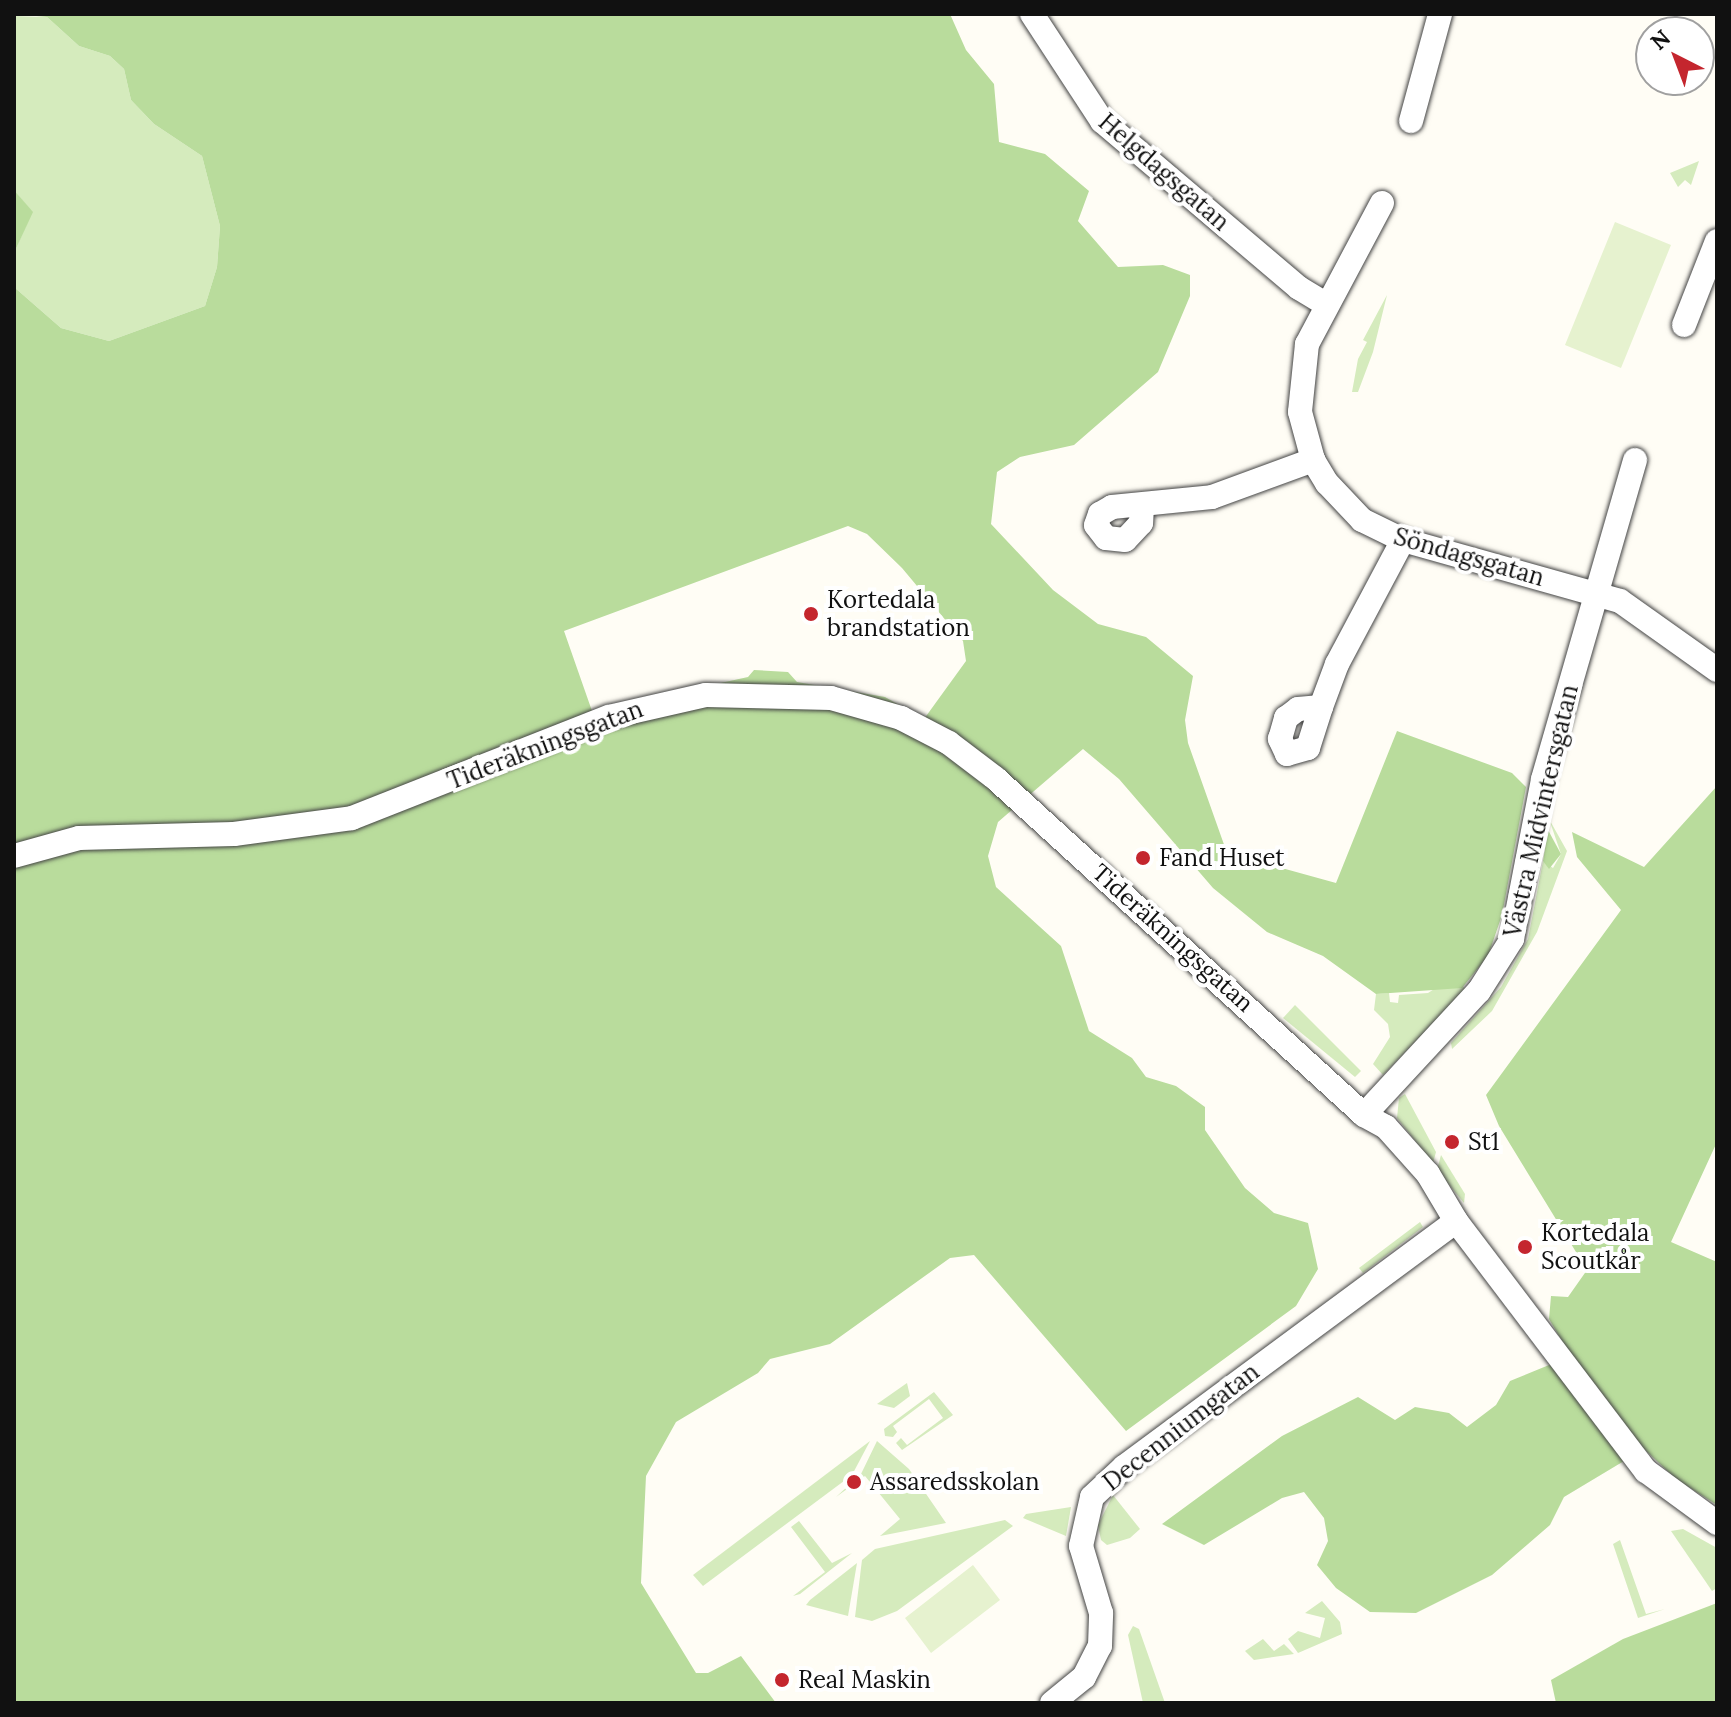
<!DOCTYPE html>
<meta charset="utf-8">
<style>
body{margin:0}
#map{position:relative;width:1731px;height:1717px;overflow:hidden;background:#fffdf5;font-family:Lora,serif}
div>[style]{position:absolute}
.green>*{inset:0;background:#d5ebbd}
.forest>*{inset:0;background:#b9dc9c}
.pitch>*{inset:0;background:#e6f2cf}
.roads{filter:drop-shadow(0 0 2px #444) drop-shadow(0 0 2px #444)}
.minor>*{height:24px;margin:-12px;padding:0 12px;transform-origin:12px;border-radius:12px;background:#fff}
.dots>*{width:22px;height:22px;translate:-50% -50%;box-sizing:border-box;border:4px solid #fff;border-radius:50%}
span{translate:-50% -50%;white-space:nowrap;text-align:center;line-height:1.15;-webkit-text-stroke:8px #fff;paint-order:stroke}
.street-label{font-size:24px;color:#111}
.poi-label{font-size:24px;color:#111}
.left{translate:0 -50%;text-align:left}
.frame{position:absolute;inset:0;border:16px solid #111;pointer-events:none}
.north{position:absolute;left:1635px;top:16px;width:80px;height:80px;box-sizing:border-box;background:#fff;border:2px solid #a0a0a0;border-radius:50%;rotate:318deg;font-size:22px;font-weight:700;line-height:32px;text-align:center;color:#111}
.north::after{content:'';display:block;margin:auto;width:28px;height:36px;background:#c4262e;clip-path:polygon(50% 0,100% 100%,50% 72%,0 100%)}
</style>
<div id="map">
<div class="green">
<div style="clip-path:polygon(14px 16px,47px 17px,79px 46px,110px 56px,124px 69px,131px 100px,154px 124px,202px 156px,220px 226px,217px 267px,205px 306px,109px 341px,61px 328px,14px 287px,14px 253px,32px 212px,14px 190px)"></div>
<div style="clip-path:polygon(1699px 161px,1691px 185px,1685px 180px,1678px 187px,1670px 173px)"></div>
<div style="clip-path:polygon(1387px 295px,1373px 352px,1358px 392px,1352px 392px,1358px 359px,1367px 342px,1363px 340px)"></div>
<div style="clip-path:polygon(1549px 819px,1567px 851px,1537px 932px,1492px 1011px,1452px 1049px,1451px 1043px,1501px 987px,1528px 939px,1543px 861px,1553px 868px,1561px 854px)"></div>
<div style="clip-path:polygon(1453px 977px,1466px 989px,1383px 1075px,1373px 1064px,1390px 1037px,1388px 1024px,1374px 1010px,1376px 994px,1389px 993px,1390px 1002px,1398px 1003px,1399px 995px,1428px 993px)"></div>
<div style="clip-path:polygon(1295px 1005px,1361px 1071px,1355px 1077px,1283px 1018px)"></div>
<div style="clip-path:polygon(1405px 1094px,1436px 1152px,1433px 1163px,1397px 1118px,1399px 1098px)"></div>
<div style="clip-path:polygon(1441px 1155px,1465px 1194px,1464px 1203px,1437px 1170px)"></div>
<div style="clip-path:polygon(1420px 1222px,1423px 1227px,1363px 1273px,1359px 1268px)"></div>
<div style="clip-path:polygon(907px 1383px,910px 1396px,894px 1408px,877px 1404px)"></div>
<div style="clip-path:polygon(934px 1392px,953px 1415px,902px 1450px,896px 1443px,901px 1438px,907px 1445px,943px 1418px,929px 1399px,893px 1426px,897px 1432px,893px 1437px,885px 1436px,884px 1429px)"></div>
<div style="clip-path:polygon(870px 1441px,852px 1475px,703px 1586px,693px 1575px)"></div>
<div style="clip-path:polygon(877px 1441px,909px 1469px,946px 1523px,880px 1536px,900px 1519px,865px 1476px,836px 1497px,861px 1474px)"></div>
<div style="clip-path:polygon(1113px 1495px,1140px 1529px,1130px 1538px,1107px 1545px,1101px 1540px,1098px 1525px)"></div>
<div style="clip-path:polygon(1071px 1507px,1066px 1536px,1023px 1518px,1026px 1514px)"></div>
<div style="clip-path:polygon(1005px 1520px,1013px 1526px,897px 1611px,872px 1621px,855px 1617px,862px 1560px,875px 1549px)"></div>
<div style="clip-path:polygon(799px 1521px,832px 1563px,852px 1553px,800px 1594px,793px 1596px,825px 1572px,791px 1527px)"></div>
<div style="clip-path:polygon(1683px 1529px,1717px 1548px,1717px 1588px,1712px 1591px,1671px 1531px)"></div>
<div style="clip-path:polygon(1620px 1540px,1646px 1614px,1665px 1609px,1638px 1618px,1613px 1544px)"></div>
<div style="clip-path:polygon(857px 1563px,848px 1616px,806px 1605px,810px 1600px)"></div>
<div style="clip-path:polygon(1322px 1601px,1340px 1622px,1342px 1634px,1298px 1653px,1288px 1639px,1298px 1631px,1320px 1638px,1325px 1618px,1305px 1613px)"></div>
<div style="clip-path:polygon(1133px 1626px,1139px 1629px,1165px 1703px,1143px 1703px,1128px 1635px)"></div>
<div style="clip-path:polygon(1263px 1639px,1274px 1651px,1284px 1644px,1294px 1654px,1254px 1660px,1245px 1651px)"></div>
</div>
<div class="forest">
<div style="clip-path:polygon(evenodd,14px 14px,950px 14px,966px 50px,994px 84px,999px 142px,1045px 154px,1089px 191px,1078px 221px,1118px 267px,1163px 265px,1190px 275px,1190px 296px,1158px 372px,1074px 445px,1020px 457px,997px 472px,991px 524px,1053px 590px,1098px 624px,1146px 637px,1193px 676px,1185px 720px,1188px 743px,1227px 853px,1336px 883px,1397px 731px,1512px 773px,1526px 787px,1502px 915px,1488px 956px,1462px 988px,1376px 994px,1323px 956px,1267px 932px,1213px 888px,1119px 779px,1083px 749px,998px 822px,988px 856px,996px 887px,1061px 946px,1089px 1031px,1132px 1058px,1146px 1077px,1176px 1086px,1205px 1107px,1205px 1130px,1245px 1188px,1274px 1213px,1308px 1223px,1318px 1269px,1296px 1306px,1126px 1431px,974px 1255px,950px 1258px,830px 1344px,770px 1359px,758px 1373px,676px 1422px,646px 1476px,641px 1583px,696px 1673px,708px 1673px,741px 1656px,776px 1703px,14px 1703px,14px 287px,61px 328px,109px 341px,205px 306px,217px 267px,220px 226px,202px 156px,154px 124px,131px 100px,124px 69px,110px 56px,79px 46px,47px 17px,14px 14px,848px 526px,867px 534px,902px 568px,963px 641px,966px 661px,924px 719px,885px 697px,797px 682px,788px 672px,754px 670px,748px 677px,592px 711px,564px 631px,848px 526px)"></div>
<div style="clip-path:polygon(14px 190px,33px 212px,14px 253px)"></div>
<div style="clip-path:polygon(1717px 786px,1717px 1142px,1671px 1242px,1717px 1262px,1717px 1505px,1676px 1479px,1644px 1449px,1564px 1497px,1550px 1525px,1492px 1575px,1416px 1613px,1370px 1612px,1336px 1588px,1317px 1565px,1328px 1541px,1324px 1518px,1304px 1492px,1282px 1498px,1204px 1545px,1162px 1524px,1282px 1436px,1358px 1397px,1395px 1420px,1415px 1407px,1449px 1413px,1467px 1427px,1496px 1405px,1510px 1381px,1571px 1356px,1549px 1319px,1551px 1296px,1568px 1297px,1587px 1270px,1499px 1126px,1486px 1095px,1621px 910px,1577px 857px,1572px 832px,1644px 867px)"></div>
<div style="clip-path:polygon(1548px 830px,1561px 854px,1549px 869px,1543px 861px)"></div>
<div style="clip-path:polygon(1717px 1603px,1717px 1703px,1556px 1703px,1551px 1680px,1623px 1639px)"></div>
</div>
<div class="pitch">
<div style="clip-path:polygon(1615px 222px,1671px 245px,1621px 368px,1565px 345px)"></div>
<div style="clip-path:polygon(973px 1565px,1000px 1600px,931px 1653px,905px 1618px)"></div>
</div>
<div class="roads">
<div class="minor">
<div style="left:1032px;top:14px;width:128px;rotate:56.8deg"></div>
<div style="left:1102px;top:121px;width:258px;rotate:40.3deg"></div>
<div style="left:1299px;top:288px;width:29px;rotate:31deg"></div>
<div style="left:1411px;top:121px;width:111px;rotate:-74.8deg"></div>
<div style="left:1382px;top:203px;width:160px;rotate:118deg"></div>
<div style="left:1307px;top:344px;width:68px;rotate:95.9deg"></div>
<div style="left:1300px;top:412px;width:50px;rotate:74.8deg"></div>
<div style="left:1313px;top:460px;width:27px;rotate:59deg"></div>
<div style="left:1327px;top:483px;width:51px;rotate:46.6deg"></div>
<div style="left:1362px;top:520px;width:46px;rotate:26deg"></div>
<div style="left:1403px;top:540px;width:225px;rotate:15.7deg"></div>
<div style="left:1620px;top:601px;width:119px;rotate:35.4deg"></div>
<div style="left:1684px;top:325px;width:90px;rotate:-68.6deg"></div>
<div style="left:1142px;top:506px;width:17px;rotate:93deg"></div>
<div style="left:1141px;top:523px;width:23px;rotate:133deg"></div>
<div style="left:1125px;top:540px;width:19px;rotate:-174deg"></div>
<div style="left:1106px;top:538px;width:16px;rotate:-128deg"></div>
<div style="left:1096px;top:525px;width:12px;rotate:-70deg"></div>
<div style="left:1100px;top:514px;width:14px;rotate:-30deg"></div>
<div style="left:1112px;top:507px;width:100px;rotate:-5.7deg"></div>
<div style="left:1212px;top:497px;width:108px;rotate:-20.1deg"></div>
<div style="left:1321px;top:707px;width:43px;rotate:107.6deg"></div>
<div style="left:1308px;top:748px;width:22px;rotate:164deg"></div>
<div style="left:1287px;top:754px;width:17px;rotate:-115deg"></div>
<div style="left:1280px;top:739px;width:22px;rotate:-74deg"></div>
<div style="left:1286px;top:718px;width:15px;rotate:-37deg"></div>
<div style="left:1298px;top:709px;width:23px;rotate:-5deg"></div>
<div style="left:1321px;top:707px;width:46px;rotate:-69.6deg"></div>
<div style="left:1337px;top:664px;width:140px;rotate:-62deg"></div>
<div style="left:14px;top:856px;width:67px;rotate:-15.5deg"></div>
<div style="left:79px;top:838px;width:155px;rotate:-1.5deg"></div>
<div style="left:234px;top:834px;width:119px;rotate:-7.7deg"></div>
<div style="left:352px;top:818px;width:276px;rotate:-21.5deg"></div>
<div style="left:609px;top:717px;width:99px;rotate:-12.8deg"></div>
<div style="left:706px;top:695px;width:125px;rotate:1.4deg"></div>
<div style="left:831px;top:698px;width:73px;rotate:15.9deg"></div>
<div style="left:901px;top:718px;width:54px;rotate:27.5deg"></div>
<div style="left:949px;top:743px;width:58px;rotate:37.3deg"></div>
<div style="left:995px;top:778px;width:500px;rotate:42.4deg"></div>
<div style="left:1364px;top:1115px;width:25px;rotate:29deg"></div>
<div style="left:1386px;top:1127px;width:63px;rotate:48.2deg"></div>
<div style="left:1428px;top:1174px;width:55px;rotate:59.2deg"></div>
<div style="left:1456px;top:1221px;width:314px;rotate:52.8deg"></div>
<div style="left:1646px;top:1471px;width:88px;rotate:36.2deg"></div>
<div style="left:1364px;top:1115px;width:169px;rotate:-47.2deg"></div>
<div style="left:1479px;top:991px;width:62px;rotate:-57.6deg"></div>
<div style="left:1512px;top:939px;width:163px;rotate:-79deg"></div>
<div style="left:1543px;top:779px;width:332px;rotate:-73.9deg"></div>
<div style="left:1052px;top:1703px;width:41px;rotate:-39.1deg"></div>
<div style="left:1084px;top:1677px;width:35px;rotate:-63deg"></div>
<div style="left:1100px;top:1646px;width:33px;rotate:-88deg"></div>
<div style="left:1101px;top:1613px;width:70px;rotate:-106.6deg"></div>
<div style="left:1081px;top:1546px;width:50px;rotate:-77.3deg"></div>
<div style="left:1092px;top:1497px;width:44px;rotate:-43.2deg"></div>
<div style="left:1124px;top:1467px;width:413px;rotate:-36.5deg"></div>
</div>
</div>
<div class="dots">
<div style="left:811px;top:614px;background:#c4262e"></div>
<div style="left:1143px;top:858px;background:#c4262e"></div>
<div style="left:1452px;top:1142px;background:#c4262e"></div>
<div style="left:1525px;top:1247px;background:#c4262e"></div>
<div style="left:854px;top:1482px;background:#c4262e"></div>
<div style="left:782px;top:1680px;background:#c4262e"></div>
</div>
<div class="street-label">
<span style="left:1164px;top:172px;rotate:41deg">Helgdagsgatan</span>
<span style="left:1469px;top:557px;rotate:16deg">Söndagsgatan</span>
<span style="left:545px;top:745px;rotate:-21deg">Tideräkningsgatan</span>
<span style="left:1541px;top:811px;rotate:-77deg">Västra Midvintersgatan</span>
<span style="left:1173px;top:938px;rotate:42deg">Tideräkningsgatan</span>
<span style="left:1181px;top:1427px;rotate:-38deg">Decenniumgatan</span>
</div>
<div class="poi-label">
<span class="left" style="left:827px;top:614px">Kortedala<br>brandstation</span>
<span class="left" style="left:1159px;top:858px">Fand Huset</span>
<span class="left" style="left:1468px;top:1142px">St1</span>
<span class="left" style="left:1541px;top:1247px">Kortedala<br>Scoutkår</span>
<span class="left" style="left:870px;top:1482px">Assaredsskolan</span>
<span class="left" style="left:798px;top:1680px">Real Maskin</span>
</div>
<div class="frame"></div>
<div class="north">N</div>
</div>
